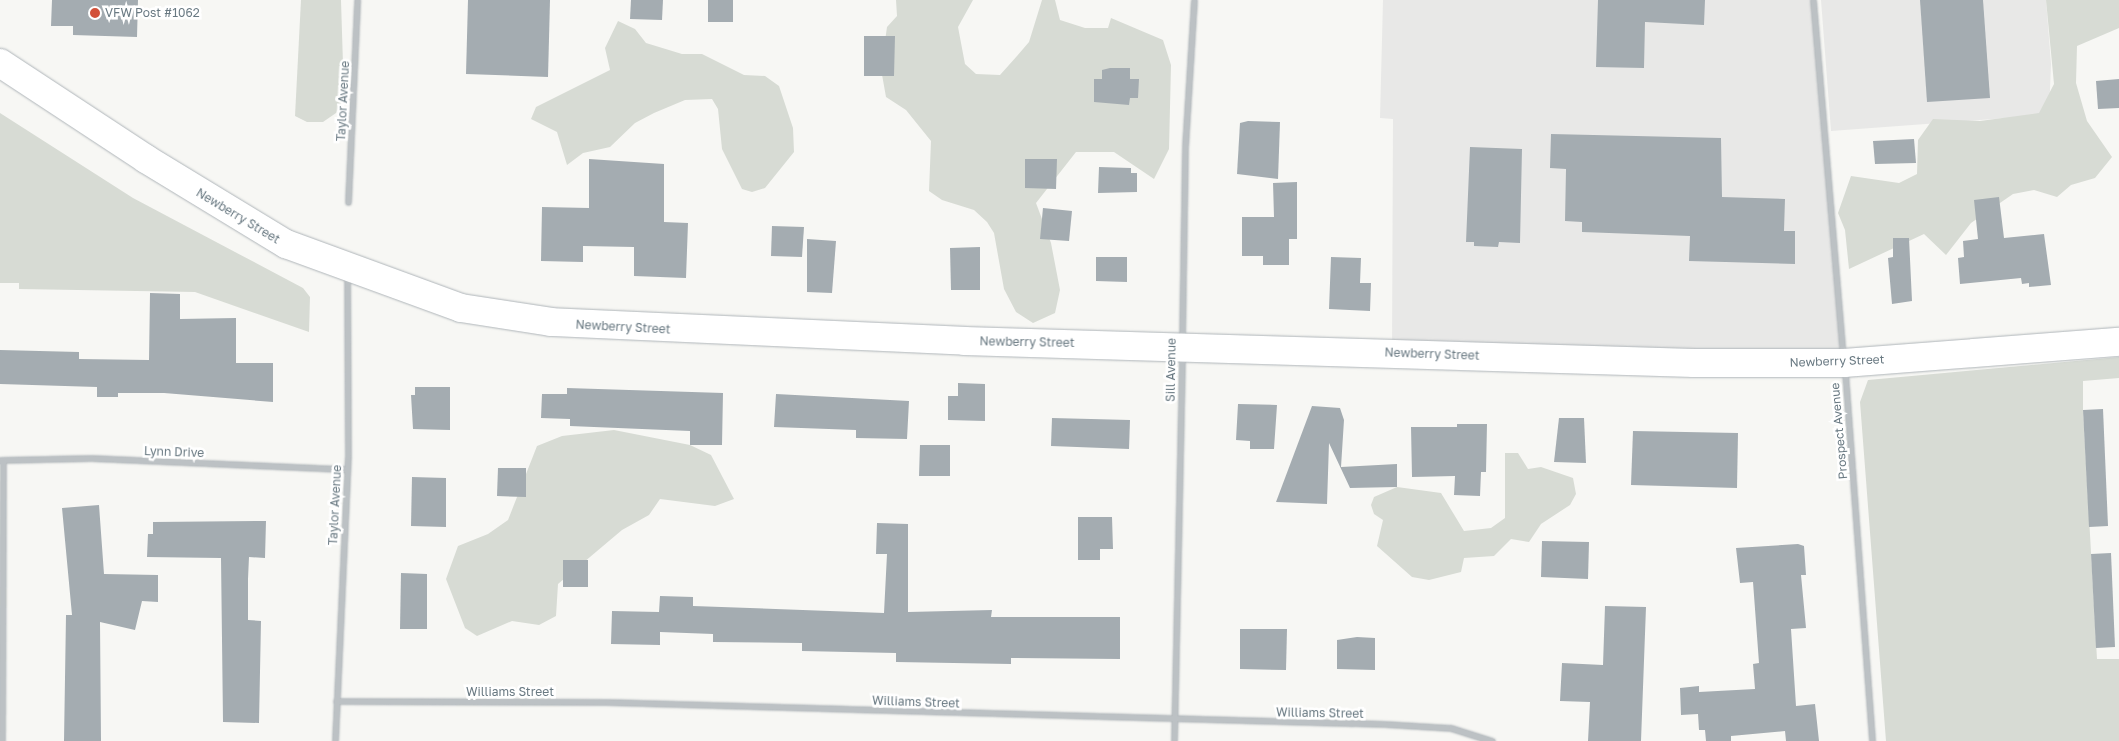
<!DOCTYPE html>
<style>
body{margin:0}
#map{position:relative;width:2119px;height:741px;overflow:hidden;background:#f7f7f4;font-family:"Golos Text",sans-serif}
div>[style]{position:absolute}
.built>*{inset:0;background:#e8e8e7}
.green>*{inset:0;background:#d7dbd4}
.building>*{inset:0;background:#a4acb1}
.roads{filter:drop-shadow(0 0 1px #afb5b9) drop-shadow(0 0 1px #afb5b9)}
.street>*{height:5px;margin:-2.5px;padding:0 2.5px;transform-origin:2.5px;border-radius:2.5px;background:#bcc1c4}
.secondary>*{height:28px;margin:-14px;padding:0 14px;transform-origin:14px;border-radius:14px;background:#fff}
.dots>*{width:14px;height:14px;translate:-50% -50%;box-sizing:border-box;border:2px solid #fff;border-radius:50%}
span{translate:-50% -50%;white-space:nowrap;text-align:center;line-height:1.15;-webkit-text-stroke:5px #fff;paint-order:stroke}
.poi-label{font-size:12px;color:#697982}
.left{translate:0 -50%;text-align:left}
.street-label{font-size:12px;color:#697982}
</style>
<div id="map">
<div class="built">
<div style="clip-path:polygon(1383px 0,1813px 0,1844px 363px,1392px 352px,1393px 119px,1380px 118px)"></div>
<div style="clip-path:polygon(1821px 0,2046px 0,2051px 64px,2049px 115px,1831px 131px)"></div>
</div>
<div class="green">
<div style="clip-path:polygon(301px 0,341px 0,344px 97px,336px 113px,323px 122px,307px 122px,295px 116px)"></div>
<div style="clip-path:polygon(896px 0,973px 0,958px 27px,965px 64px,976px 74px,1000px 75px,1017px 56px,1029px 42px,1042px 0,1055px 0,1060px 20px,1085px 28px,1108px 28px,1111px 18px,1163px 40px,1171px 65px,1169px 149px,1154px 179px,1114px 152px,1076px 152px,1036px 203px,1051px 243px,1060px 290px,1055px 313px,1033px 323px,1016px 312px,1004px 289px,994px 233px,987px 222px,974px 210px,942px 200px,929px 191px,931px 141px,906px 110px,886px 97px,881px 69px,887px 27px,897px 16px)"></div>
<div style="clip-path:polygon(2046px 0,2119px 0,2119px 28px,2077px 46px,2076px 83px,2087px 121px,2112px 157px,2095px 178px,2071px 185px,2057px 197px,2034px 190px,2013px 194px,1971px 223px,1946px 255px,1924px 234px,1849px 269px,1845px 230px,1838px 213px,1851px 176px,1899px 183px,1917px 174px,1918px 140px,1933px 119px,1980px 121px,2039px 113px,2054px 84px)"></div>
<div style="clip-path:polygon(618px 21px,635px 29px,646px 43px,682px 54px,702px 54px,744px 75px,765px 76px,779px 86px,793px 128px,794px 152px,765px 188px,752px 192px,742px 189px,722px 149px,718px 109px,712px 99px,685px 100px,654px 113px,635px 123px,610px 147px,583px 153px,567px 165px,557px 132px,531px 119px,536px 107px,610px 70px,605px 48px)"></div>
<div style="clip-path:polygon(0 113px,133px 198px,303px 288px,310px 297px,309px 332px,195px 292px,19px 289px,19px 283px,0 283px)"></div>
<div style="clip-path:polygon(2119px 357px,2119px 378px,2083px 381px,2083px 410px,2097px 659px,2119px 659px,2119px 741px,1886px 741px,1860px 402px,1868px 380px)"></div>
<div style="clip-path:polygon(614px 430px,690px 445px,711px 455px,734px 499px,715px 506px,660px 499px,649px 515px,622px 530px,558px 584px,556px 616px,539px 625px,512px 621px,477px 636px,465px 628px,446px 579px,458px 546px,488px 534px,508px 520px,537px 446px,562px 436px)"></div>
<div style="clip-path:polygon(1505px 453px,1518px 453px,1528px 469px,1541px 467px,1573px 478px,1576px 494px,1570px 505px,1541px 524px,1529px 542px,1511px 539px,1494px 556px,1464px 558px,1461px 572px,1429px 580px,1412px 577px,1377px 546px,1383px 520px,1374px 514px,1371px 505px,1374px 497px,1397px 487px,1441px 493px,1464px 531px,1491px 528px,1505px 518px)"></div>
</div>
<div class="building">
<div style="clip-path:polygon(52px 0,138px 0,137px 37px,73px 35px,73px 26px,51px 26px)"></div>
<div style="clip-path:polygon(468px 0,550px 0,548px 77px,466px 74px)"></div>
<div style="clip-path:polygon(631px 0,663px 0,662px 20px,630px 19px)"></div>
<div style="clip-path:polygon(708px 0,733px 0,733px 22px,708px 22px)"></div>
<div style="clip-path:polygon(1598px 0,1705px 0,1704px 25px,1645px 22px,1644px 68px,1596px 67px)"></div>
<div style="clip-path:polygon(1920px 0,1983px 0,1990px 98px,1927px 102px)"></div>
<div style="clip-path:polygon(864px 36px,895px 36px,894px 76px,864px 76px)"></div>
<div style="clip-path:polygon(1110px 68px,1130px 68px,1130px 79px,1139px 79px,1138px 98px,1130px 98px,1129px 105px,1094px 102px,1094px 79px,1102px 79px,1102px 70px)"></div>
<div style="clip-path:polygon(2119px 79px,2119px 108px,2098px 109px,2096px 81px)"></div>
<div style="clip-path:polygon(1248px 121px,1280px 122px,1278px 179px,1237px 174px,1240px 123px)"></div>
<div style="clip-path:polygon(1551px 134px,1721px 138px,1722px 197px,1785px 199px,1784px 231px,1795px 231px,1795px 264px,1689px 261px,1690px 236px,1582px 232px,1582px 222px,1565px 221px,1566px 169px,1550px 168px)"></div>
<div style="clip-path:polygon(1914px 139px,1916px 163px,1875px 164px,1873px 141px)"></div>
<div style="clip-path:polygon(1470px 147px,1522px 149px,1520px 243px,1499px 242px,1498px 247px,1474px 246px,1474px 242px,1466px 242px)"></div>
<div style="clip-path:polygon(589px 159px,664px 164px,664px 222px,688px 223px,686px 278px,634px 276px,634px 247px,583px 246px,583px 262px,541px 261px,542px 207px,589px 208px)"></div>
<div style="clip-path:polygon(1025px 159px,1057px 159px,1056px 189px,1025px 188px)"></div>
<div style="clip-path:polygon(1099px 167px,1131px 168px,1131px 173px,1137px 173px,1137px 192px,1098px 193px)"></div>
<div style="clip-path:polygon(1297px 182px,1297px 239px,1289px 239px,1289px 265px,1263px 265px,1263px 256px,1242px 256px,1242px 217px,1274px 217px,1273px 183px)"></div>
<div style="clip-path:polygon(1999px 197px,2004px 238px,2044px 234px,2051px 285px,2029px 287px,2029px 283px,2022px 284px,2021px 278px,1960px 284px,1958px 258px,1964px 257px,1963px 241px,1978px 239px,1974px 200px)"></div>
<div style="clip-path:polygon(1043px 208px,1072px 211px,1069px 241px,1040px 239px)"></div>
<div style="clip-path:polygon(772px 226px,804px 227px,802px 257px,771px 256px)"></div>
<div style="clip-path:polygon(1893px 238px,1909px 238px,1912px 301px,1892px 304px,1888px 258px,1893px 257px)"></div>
<div style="clip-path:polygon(807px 239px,836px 241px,832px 293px,807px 292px)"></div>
<div style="clip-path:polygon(980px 247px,980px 290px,951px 290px,950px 248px)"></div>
<div style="clip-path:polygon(1096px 257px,1127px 257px,1127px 282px,1096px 281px)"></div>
<div style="clip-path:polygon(1331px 257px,1361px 258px,1360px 283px,1371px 283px,1370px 311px,1329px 309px)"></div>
<div style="clip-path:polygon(150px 293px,180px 294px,180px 319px,236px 318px,236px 363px,273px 363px,273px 402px,164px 393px,118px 393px,118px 397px,97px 397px,97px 387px,0 384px,0 350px,79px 352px,79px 359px,149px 360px)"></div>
<div style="clip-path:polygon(958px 383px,985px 384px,985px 421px,948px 420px,948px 396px,958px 396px)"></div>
<div style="clip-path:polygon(415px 387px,450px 387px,450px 430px,413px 429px,411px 395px,415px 395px)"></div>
<div style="clip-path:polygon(567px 388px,723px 393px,722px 445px,690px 445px,690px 431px,570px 426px,570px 419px,541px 418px,542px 394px,567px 394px)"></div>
<div style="clip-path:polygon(776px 394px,909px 401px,907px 439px,856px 438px,856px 430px,774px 427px)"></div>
<div style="clip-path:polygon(1238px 404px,1277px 405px,1274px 449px,1250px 449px,1250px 441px,1236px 440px)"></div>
<div style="clip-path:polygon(1312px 406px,1340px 408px,1344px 420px,1341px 467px,1397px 464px,1397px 487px,1350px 488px,1329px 443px,1327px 504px,1276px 502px)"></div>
<div style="clip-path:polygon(2103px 409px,2108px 526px,2089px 527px,2083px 410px)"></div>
<div style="clip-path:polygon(1052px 418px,1130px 420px,1129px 449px,1051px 446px)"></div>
<div style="clip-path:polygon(1559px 418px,1584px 418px,1586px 463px,1554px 462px)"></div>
<div style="clip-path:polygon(1457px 424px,1487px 424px,1486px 472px,1481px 472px,1480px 496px,1454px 495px,1455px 476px,1412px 477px,1411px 427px,1457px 427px)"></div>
<div style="clip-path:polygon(1633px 431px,1738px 433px,1737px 488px,1631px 485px)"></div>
<div style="clip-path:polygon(920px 445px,950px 445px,950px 476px,919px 476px)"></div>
<div style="clip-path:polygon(498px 468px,526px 468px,526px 497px,497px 496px)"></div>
<div style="clip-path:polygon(412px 477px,446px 478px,446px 527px,411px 526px)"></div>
<div style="clip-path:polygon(99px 505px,104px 574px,158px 575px,158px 602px,142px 601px,135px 630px,100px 622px,101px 741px,64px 741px,66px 615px,72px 615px,62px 508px)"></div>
<div style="clip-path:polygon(1078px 517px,1112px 517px,1113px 549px,1100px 549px,1100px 560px,1078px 560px)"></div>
<div style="clip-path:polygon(266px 521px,265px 558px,249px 557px,248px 579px,248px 620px,261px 621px,259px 723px,223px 722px,221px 558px,147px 557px,148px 534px,153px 534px,153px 522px)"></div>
<div style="clip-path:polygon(877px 523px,908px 524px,908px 612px,992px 610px,991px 617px,1120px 617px,1120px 659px,1011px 658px,1011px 664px,896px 662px,896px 653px,802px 651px,802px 643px,713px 642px,713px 634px,660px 632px,660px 645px,611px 644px,612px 611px,659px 612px,660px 596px,693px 597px,693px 606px,884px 613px,887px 554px,876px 554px)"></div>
<div style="clip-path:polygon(1542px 541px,1589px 542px,1588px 579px,1541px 577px)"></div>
<div style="clip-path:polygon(1798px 544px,1804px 546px,1806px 575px,1801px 575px,1806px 628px,1791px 629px,1796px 706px,1815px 704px,1819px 741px,1786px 741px,1785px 731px,1731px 736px,1731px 741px,1706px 741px,1705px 730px,1699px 730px,1698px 714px,1681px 715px,1680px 688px,1699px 686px,1699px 692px,1755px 689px,1753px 664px,1759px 663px,1753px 582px,1740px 583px,1736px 548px)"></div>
<div style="clip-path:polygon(2111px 553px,2115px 647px,2096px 648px,2091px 554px)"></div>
<div style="clip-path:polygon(563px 560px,588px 560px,588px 587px,563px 587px)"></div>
<div style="clip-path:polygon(401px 573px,427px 574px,427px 629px,400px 629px)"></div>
<div style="clip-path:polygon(1605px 606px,1646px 607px,1641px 741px,1588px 741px,1590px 702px,1560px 701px,1562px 663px,1603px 665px)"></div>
<div style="clip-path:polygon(1240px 629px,1287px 629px,1286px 670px,1240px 669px)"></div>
<div style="clip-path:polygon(1357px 637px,1375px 638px,1375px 670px,1337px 669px,1337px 640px)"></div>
</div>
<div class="roads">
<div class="street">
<div style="left:1813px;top:0;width:357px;rotate:85.2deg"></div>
<div style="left:348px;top:202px;width:202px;rotate:-87.4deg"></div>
<div style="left:1182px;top:339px;width:192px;rotate:-89.1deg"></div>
<div style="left:1185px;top:147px;width:147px;rotate:-86.5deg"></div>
<div style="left:1845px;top:372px;width:370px;rotate:85.8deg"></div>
<div style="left:0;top:460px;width:91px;rotate:-1.3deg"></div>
<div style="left:91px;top:458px;width:256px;rotate:2.5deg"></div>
<div style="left:336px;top:701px;width:271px;rotate:0.2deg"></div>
<div style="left:607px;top:702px;width:778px;rotate:1.62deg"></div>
<div style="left:1385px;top:724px;width:66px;rotate:3.5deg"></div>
<div style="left:1451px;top:728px;width:43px;rotate:17.6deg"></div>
<div style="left:2px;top:741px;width:281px;rotate:-89.8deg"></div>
<div style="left:335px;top:741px;width:284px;rotate:-87.4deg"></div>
<div style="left:348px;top:457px;width:182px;rotate:-90.3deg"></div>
<div style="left:1174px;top:741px;width:386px;rotate:-88.8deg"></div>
</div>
<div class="secondary">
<div style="left:0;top:63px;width:175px;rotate:33.3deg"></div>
<div style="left:146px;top:159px;width:164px;rotate:31.3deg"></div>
<div style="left:286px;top:244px;width:186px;rotate:20.1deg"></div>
<div style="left:461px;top:308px;width:91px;rotate:8.8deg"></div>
<div style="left:551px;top:322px;width:413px;rotate:2.6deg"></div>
<div style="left:964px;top:341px;width:730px;rotate:1.73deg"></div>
<div style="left:1694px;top:363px;width:150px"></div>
<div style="left:1844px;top:363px;width:276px;rotate:-4.4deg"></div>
</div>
</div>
<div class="dots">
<div style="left:95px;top:13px;background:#d25039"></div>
</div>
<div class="poi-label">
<span class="left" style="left:105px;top:13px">VFW Post #1062</span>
</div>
<div class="street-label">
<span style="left:343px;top:101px;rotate:-87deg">Taylor Avenue</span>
<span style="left:238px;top:216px;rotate:31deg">Newberry Street</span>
<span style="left:623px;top:327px;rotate:3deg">Newberry Street</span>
<span style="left:1027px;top:342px;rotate:1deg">Newberry Street</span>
<span style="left:1432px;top:354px;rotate:2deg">Newberry Street</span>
<span style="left:1837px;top:361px;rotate:-2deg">Newberry Street</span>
<span style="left:1171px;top:370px;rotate:-89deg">Sill Avenue</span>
<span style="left:1839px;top:431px;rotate:-95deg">Prospect Avenue</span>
<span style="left:174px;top:452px;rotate:2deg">Lynn Drive</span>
<span style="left:335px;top:505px;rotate:-87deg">Taylor Avenue</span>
<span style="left:510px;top:692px">Williams Street</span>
<span style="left:916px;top:702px;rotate:2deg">Williams Street</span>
<span style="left:1320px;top:713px;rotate:1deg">Williams Street</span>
</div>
</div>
